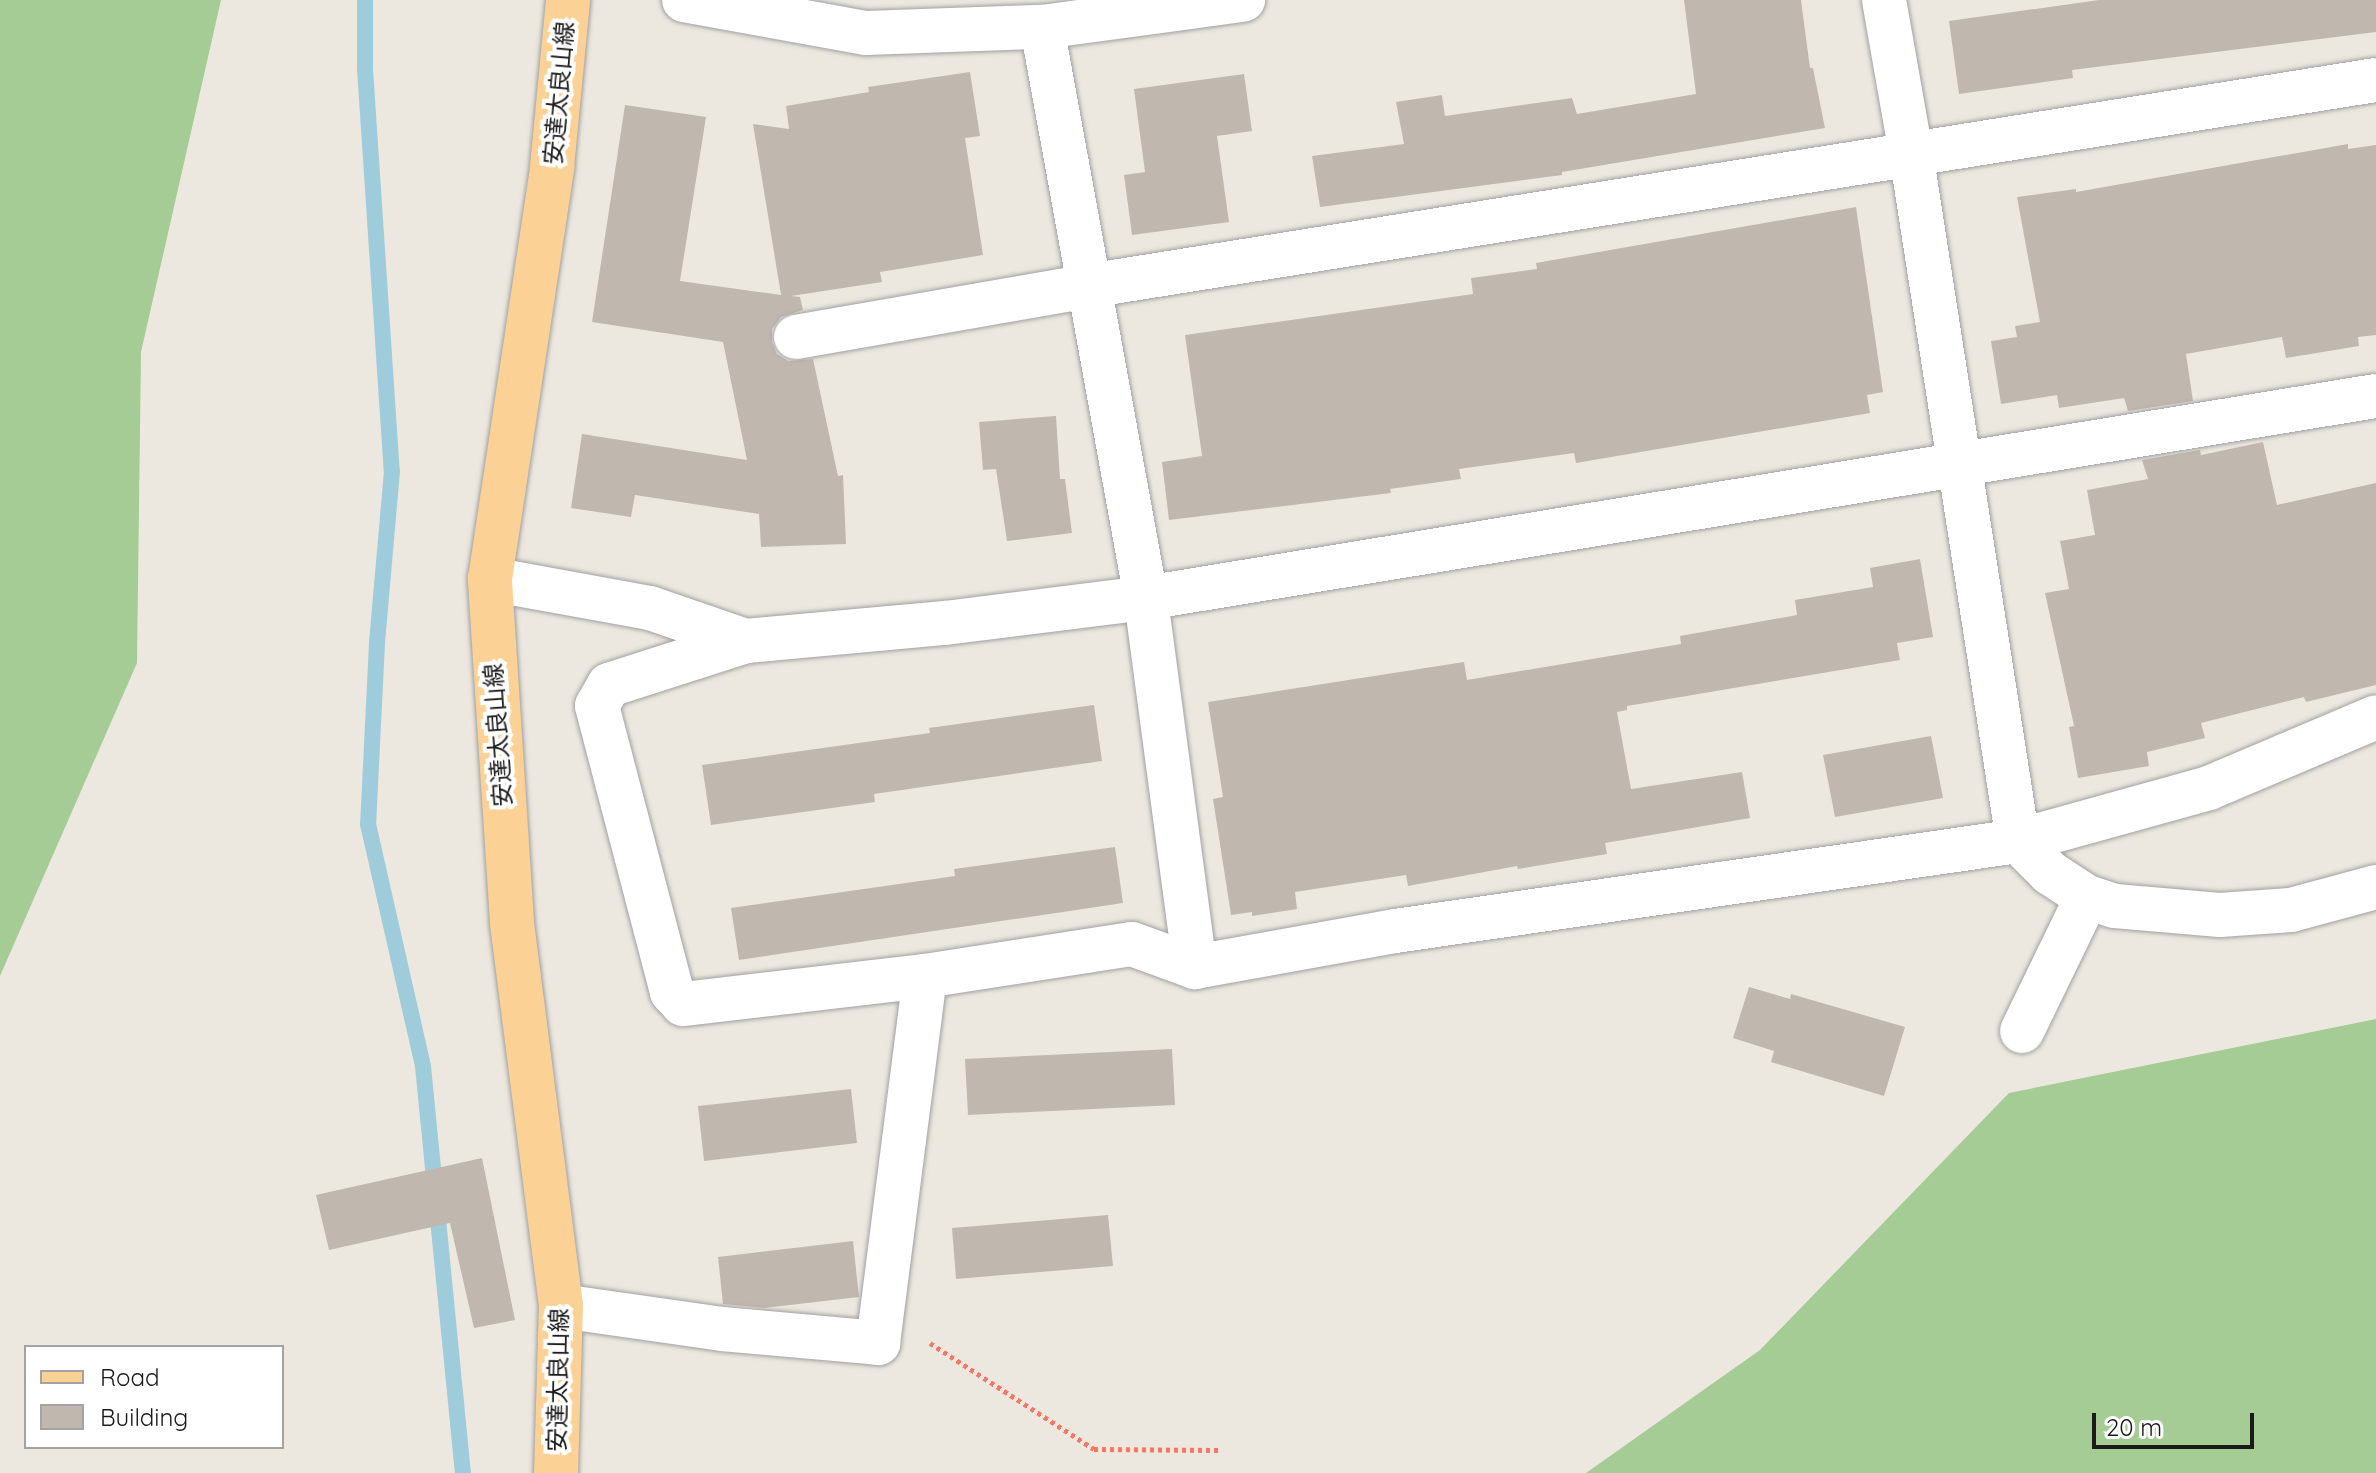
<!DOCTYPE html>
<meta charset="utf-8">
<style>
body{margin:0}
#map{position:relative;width:2376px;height:1473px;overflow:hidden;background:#ece8e0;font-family:Quicksand,"Noto Sans JP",sans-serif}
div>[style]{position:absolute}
.forest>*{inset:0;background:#a4cc94}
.stream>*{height:16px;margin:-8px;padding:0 8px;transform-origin:8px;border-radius:8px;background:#9fccdb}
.building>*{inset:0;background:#c0b8af}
.path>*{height:5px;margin-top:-2.5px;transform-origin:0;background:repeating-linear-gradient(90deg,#f97664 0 4px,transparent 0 8px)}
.roads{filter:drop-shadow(0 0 2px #a1a1a1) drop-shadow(0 0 2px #a1a1a1)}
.minor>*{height:44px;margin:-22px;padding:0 22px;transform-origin:22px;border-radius:22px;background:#fff}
.major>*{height:44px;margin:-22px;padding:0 22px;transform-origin:22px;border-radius:22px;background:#fbd196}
span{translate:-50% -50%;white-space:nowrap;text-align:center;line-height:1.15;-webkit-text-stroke:8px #fff;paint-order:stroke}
.street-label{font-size:24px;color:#1a1a1a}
.legend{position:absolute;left:24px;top:1345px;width:260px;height:104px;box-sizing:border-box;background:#fff;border:2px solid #a3a3a3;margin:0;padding:10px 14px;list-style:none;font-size:24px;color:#1a1a1a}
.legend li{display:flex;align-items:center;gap:16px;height:40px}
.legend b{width:40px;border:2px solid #a3a3a3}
.scale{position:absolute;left:2092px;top:1413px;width:162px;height:36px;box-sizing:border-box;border:4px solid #1a1a1a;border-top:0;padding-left:10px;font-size:24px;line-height:28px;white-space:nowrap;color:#1a1a1a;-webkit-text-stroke:6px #fff;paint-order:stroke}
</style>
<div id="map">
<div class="forest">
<div style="clip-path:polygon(0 0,221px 0,141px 352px,137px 663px,0 976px)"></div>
<div style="clip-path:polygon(2376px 1019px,2376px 1473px,1586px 1473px,1760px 1350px,2009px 1093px)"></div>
</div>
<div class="stream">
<div style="left:365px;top:0;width:69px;rotate:90deg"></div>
<div style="left:365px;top:69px;width:403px;rotate:86.2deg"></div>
<div style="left:392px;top:471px;width:173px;rotate:95deg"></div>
<div style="left:377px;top:643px;width:181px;rotate:92.8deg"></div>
<div style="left:368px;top:824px;width:248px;rotate:77.2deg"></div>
<div style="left:423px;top:1066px;width:409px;rotate:84.4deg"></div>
</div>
<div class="building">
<div style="clip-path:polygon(1684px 0,1801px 0,1810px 68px,1813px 68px,1825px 128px,1562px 172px,1562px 175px,1320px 207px,1312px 156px,1404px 144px,1396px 102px,1442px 95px,1445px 116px,1572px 98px,1577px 114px,1696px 94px)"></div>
<div style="clip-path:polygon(2099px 0,2376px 0,2376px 32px,2072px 70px,2073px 78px,1959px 94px,1949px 21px)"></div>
<div style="clip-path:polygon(970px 72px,980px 136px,965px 138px,983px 255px,880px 272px,882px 282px,791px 296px,800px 297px,803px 310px,781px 317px,772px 329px,772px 342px,777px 354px,788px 361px,813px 359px,838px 476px,843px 475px,846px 544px,761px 547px,759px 514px,635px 495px,631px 517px,571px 508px,582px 434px,747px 460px,723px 342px,592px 322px,625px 105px,706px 117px,680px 281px,781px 295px,753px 124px,789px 129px,786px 106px,869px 92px,868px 87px)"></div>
<div style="clip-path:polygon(1244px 74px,1252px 131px,1217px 136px,1229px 222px,1132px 235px,1124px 175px,1145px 172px,1134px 89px)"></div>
<div style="clip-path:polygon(2348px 144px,2348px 149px,2376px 145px,2376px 335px,2358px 337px,2359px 346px,2286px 358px,2282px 337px,2186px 354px,2193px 401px,2128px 411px,2124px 398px,2059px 408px,2057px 395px,2001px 404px,1991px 341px,2017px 337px,2015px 326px,2040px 322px,2017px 197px,2076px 189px,2076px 192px)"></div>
<div style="clip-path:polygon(1856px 207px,1883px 392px,1867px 395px,1870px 413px,1576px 463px,1574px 453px,1459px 469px,1461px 479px,1390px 489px,1391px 493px,1169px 520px,1162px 462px,1202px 456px,1185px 335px,1473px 294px,1471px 278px,1537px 269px,1536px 263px)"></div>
<div style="clip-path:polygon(1056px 416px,1060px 479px,1065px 479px,1072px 533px,1007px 541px,996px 469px,983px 470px,979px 422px)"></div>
<div style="clip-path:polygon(2263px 442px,2277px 505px,2376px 483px,2376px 685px,2306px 702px,2304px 697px,2201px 723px,2205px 738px,2147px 752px,2149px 766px,2078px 778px,2069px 727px,2074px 726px,2045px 593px,2069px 589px,2060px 541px,2095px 535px,2087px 490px,2148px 479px,2142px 460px,2200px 450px,2201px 455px)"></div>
<div style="clip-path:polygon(1920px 559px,1933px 637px,1897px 643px,1900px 660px,1627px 706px,1627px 710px,1617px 712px,1631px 789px,1742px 772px,1750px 818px,1605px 843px,1607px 854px,1518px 869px,1517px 866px,1408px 886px,1406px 875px,1295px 892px,1297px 909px,1252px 916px,1252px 912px,1231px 915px,1213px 799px,1223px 797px,1208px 702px,1464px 662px,1467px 680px,1681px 644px,1680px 636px,1797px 615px,1795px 600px,1873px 587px,1870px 568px)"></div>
<div style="clip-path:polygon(1094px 705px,1102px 761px,874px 794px,875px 802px,711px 825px,702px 765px,930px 733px,929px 728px)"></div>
<div style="clip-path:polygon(1931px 736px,1943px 798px,1835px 817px,1823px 755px)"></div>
<div style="clip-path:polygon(1115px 847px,1123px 903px,739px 960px,731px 908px,955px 876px,954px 869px)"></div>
<div style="clip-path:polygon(1749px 987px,1790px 999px,1791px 994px,1905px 1027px,1884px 1096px,1771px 1062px,1774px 1051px,1733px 1038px)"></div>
<div style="clip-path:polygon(1172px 1049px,1175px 1105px,968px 1115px,965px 1059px)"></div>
<div style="clip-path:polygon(851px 1089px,857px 1143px,704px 1161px,698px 1106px)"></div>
<div style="clip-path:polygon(482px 1158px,515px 1320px,474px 1328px,450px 1223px,329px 1250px,316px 1195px)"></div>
<div style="clip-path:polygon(1108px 1215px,1113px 1266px,956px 1279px,952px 1228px)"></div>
<div style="clip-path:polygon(853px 1241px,859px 1297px,764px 1308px,723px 1304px,718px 1257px)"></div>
</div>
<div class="path">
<div style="left:930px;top:1343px;width:195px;rotate:32.9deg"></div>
<div style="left:1094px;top:1449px;width:124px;rotate:0.5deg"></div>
</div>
<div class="roads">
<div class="minor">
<div style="left:684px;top:0;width:185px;rotate:10.3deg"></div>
<div style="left:866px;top:33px;width:176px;rotate:-2deg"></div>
<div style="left:1042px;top:27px;width:203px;rotate:-7.7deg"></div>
<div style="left:1884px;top:0;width:155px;rotate:80deg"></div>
<div style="left:1911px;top:153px;width:696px;rotate:81.16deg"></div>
<div style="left:2018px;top:841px;width:45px;rotate:45deg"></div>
<div style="left:2050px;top:873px;width:44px;rotate:33deg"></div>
<div style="left:2087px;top:897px;width:29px;rotate:18deg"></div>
<div style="left:2115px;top:906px;width:105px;rotate:4.9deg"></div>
<div style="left:2220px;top:915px;width:71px;rotate:-4deg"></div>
<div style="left:2291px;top:910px;width:88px;rotate:-15.1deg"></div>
<div style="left:796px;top:337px;width:296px;rotate:-9.9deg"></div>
<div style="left:1088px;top:286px;width:1304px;rotate:-9.09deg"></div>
<div style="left:490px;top:579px;width:163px;rotate:10.3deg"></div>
<div style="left:650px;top:608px;width:102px;rotate:19deg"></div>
<div style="left:746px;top:641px;width:200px;rotate:-5.2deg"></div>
<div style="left:945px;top:623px;width:203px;rotate:-7.1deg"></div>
<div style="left:1146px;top:598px;width:1246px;rotate:-9.33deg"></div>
<div style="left:746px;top:641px;width:144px;rotate:162.2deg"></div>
<div style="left:609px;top:685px;width:24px;rotate:120deg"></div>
<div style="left:597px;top:706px;width:296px;rotate:75.3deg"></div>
<div style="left:672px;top:992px;width:16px;rotate:47deg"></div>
<div style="left:683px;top:1004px;width:244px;rotate:-6.6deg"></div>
<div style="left:925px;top:976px;width:209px;rotate:-8.8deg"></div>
<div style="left:1132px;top:944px;width:67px;rotate:20.1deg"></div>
<div style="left:1195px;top:967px;width:372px;rotate:-97.6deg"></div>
<div style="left:1146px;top:598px;width:580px;rotate:-100.32deg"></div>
<div style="left:1195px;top:967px;width:203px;rotate:-10.2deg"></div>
<div style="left:1395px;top:931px;width:629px;rotate:-8.22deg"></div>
<div style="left:2018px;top:841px;width:198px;rotate:-15.5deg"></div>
<div style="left:2209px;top:788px;width:181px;rotate:-23deg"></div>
<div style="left:2022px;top:1031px;width:149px;rotate:-64.1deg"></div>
<div style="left:561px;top:1306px;width:163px;rotate:8.1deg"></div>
<div style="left:722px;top:1329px;width:157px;rotate:5.1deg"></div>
<div style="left:878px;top:1343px;width:370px;rotate:-82.7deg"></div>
</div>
<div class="major">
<div style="left:556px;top:1473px;width:167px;rotate:-88.3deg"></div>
<div style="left:561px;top:1306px;width:387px;rotate:-97.3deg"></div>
<div style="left:512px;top:922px;width:344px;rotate:-93.7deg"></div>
<div style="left:490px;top:579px;width:417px;rotate:-81.4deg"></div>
<div style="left:552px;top:167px;width:168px;rotate:-84.5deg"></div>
</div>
</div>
<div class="street-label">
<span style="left:559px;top:93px;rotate:-85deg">安達太良山線</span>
<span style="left:498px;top:735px;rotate:-94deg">安達太良山線</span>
<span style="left:558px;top:1380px;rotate:-89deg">安達太良山線</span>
</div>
<ul class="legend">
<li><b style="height:10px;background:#fbd196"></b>Road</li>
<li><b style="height:22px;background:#c0b8af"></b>Building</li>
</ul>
<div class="scale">20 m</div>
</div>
